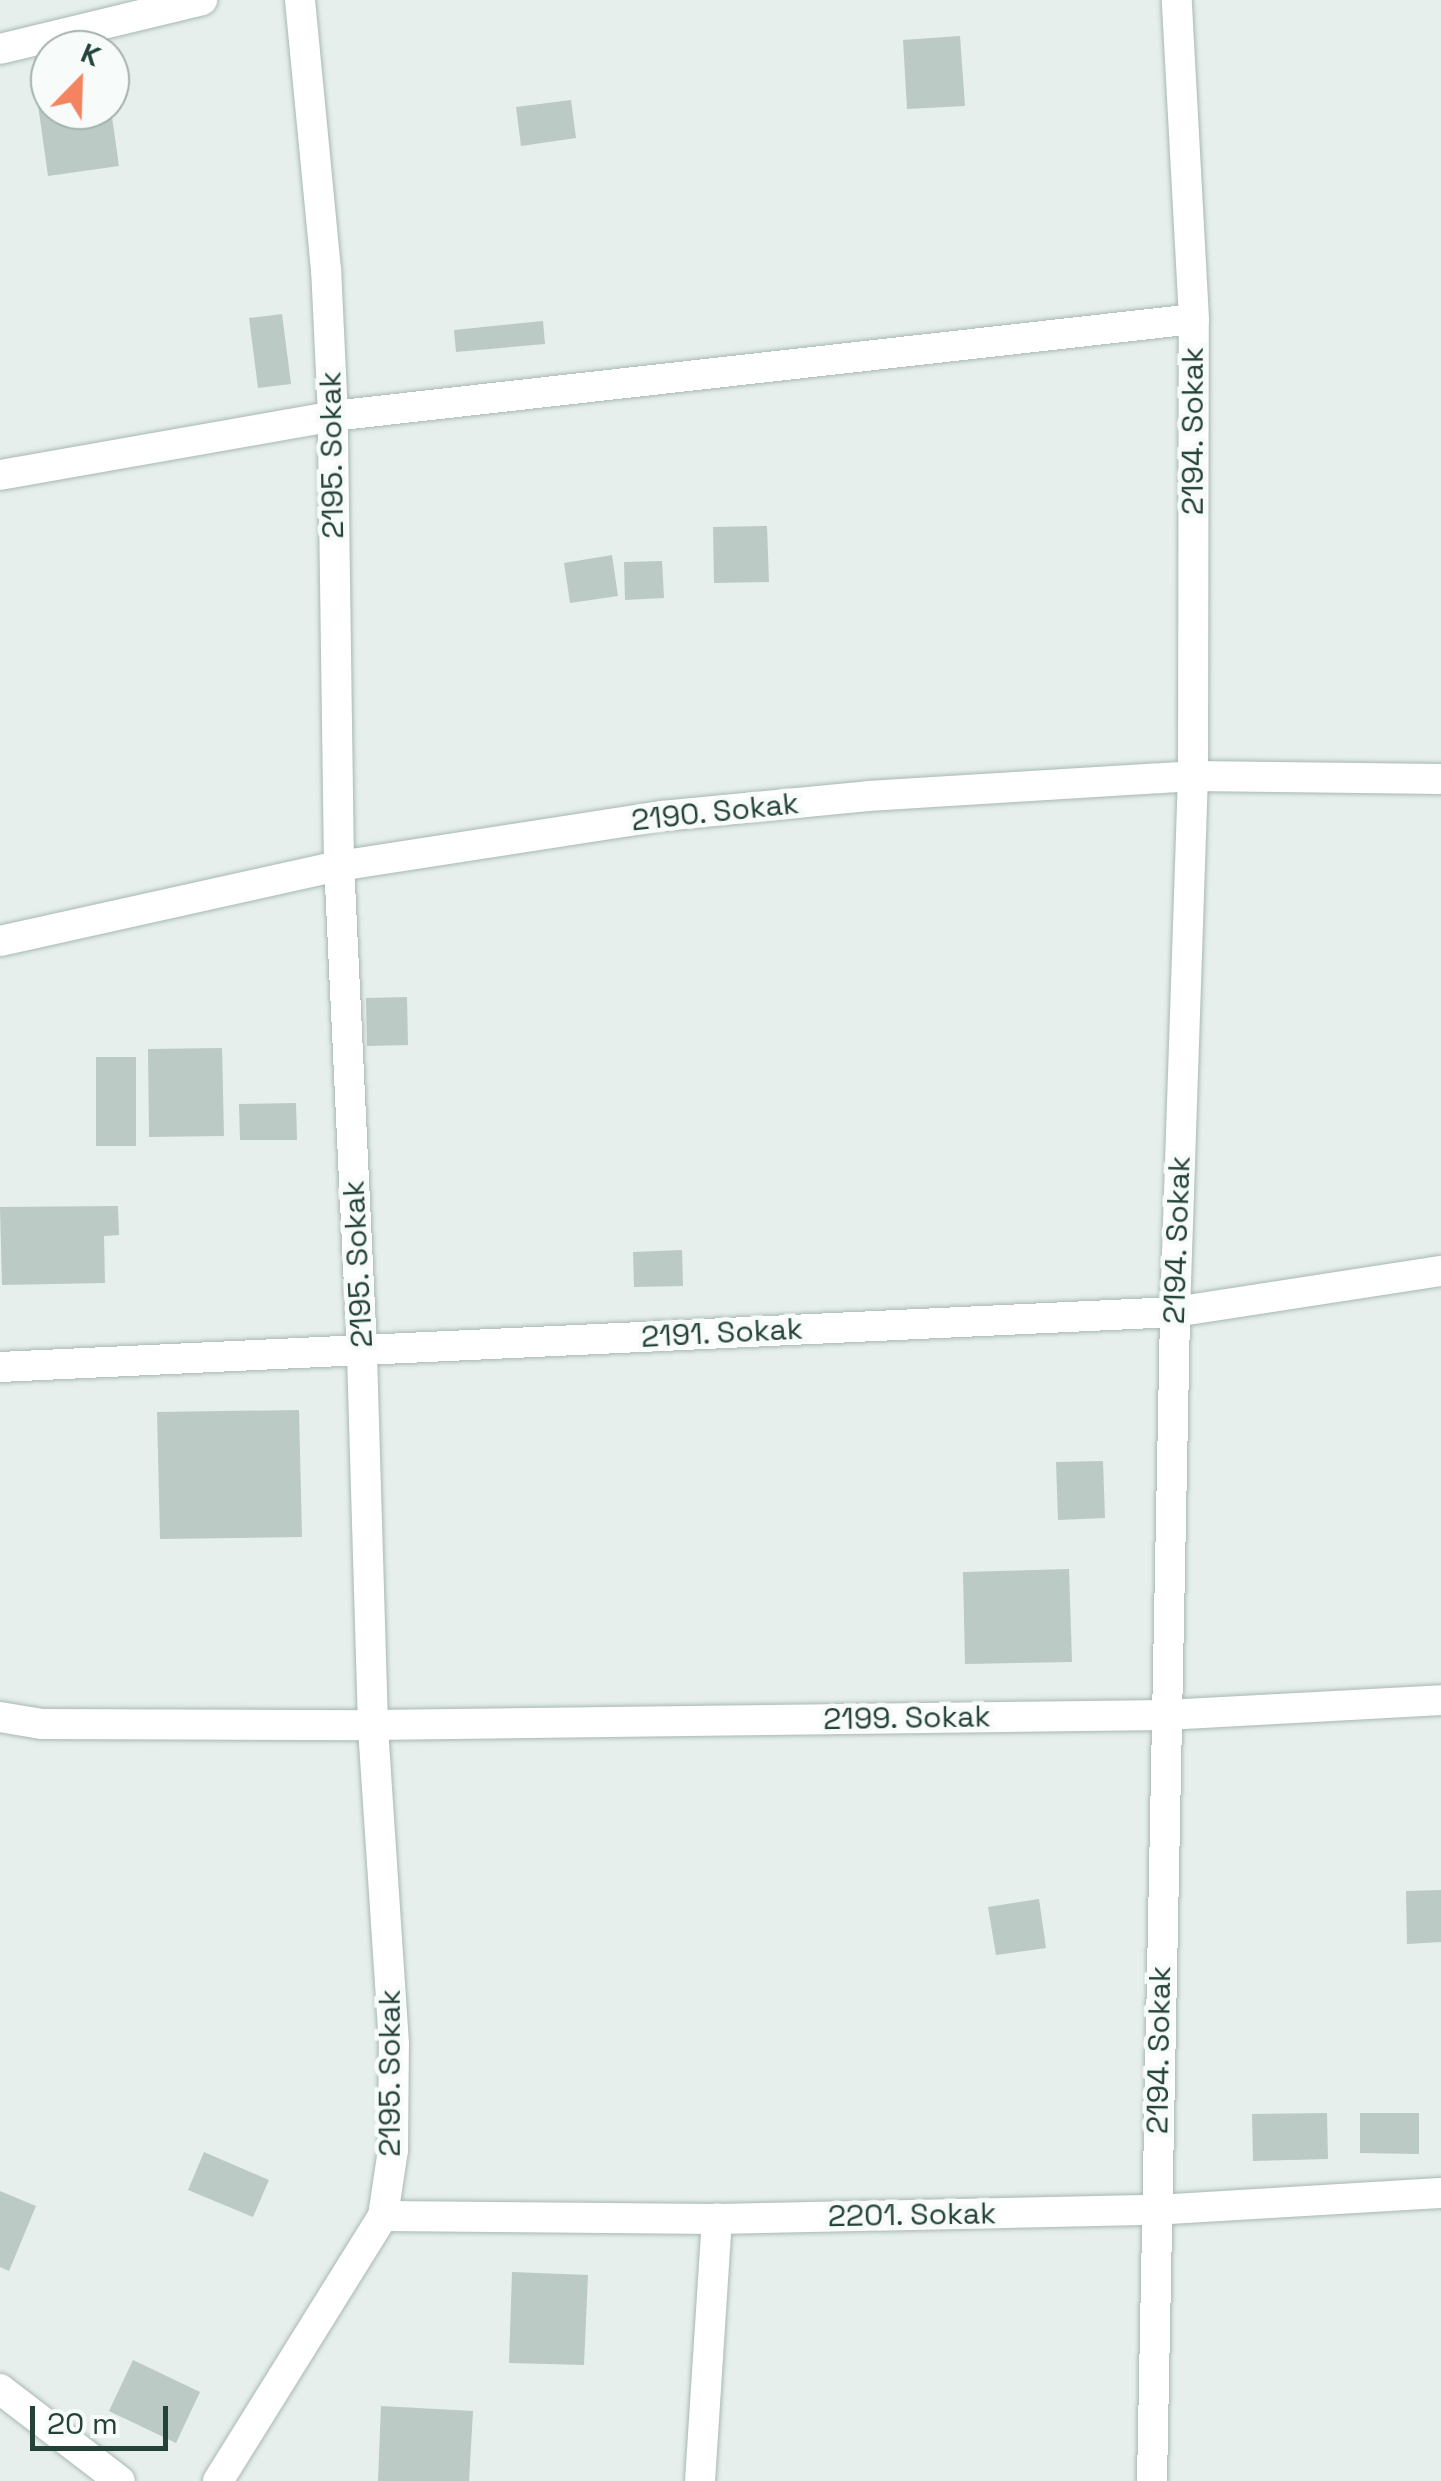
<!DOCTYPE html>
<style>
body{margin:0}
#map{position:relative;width:1441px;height:2481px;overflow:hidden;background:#e6efeb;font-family:"Space Grotesk",sans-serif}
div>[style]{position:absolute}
.building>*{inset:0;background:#bbcac4}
.roads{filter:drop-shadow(0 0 2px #a8b8b2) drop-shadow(0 0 2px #a8b8b2)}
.street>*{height:30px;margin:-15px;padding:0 15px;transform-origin:15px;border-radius:15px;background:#fff}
span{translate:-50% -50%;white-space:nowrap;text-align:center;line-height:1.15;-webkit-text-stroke:9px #f7fbf9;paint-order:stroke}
.street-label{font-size:30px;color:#24423a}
.north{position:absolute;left:30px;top:30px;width:100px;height:100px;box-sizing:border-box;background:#f7fbf9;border:2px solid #a3b1ad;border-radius:50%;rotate:23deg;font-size:28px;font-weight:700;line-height:40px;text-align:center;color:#24423a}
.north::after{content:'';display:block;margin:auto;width:35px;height:45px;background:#f4845f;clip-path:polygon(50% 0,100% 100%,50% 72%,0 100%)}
.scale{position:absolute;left:30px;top:2406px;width:138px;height:45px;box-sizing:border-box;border:5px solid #24423a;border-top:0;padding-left:12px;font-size:30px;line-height:35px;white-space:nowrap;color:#24423a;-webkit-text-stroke:8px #f7fbf9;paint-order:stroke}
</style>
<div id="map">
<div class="building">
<div style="clip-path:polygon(960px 36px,965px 106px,907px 109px,903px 40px)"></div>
<div style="clip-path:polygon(50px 97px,50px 110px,111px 110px,119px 166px,48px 176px,37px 98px)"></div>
<div style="clip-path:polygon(571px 100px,576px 138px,521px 146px,516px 107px)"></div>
<div style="clip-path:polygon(282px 314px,291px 384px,258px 388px,249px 318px)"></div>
<div style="clip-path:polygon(543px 321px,545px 344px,456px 352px,454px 330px)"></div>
<div style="clip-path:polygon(767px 526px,769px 582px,714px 583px,713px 527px)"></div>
<div style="clip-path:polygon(612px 555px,618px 596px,570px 603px,564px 563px)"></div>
<div style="clip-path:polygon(662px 561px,664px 598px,625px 600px,624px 562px)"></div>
<div style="clip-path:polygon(407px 997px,408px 1045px,367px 1046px,366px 998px)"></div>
<div style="clip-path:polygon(222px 1048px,224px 1136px,149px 1137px,148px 1049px)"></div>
<div style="clip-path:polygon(96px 1057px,136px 1057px,136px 1146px,96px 1146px)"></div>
<div style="clip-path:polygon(296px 1103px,297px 1140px,240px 1140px,239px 1104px)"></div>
<div style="clip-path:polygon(118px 1206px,119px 1235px,104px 1236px,105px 1283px,2px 1285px,0 1207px)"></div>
<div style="clip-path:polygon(682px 1250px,683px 1286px,634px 1287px,633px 1252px)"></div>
<div style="clip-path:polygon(299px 1410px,302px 1537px,160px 1539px,157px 1412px)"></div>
<div style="clip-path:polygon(1103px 1461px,1105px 1518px,1058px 1520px,1056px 1462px)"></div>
<div style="clip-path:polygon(1069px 1569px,1072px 1662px,965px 1664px,963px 1572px)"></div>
<div style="clip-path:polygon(1441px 1890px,1441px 1942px,1407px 1944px,1406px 1891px)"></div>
<div style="clip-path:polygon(1039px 1899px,1046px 1948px,996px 1955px,988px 1907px)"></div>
<div style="clip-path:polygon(1327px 2113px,1328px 2159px,1253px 2161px,1252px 2114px)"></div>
<div style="clip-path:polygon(1360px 2113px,1419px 2113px,1419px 2154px,1360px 2153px)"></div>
<div style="clip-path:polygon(204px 2152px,269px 2180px,253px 2217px,188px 2190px)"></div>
<div style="clip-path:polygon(0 2191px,36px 2206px,9px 2271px,0 2267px)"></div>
<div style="clip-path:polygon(512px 2272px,588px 2275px,584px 2365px,509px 2363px)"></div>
<div style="clip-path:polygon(133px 2360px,200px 2392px,176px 2443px,109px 2411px)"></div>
<div style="clip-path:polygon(381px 2406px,473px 2411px,469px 2481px,378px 2481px)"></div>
</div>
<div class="roads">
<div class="street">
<div style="left:0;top:49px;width:208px;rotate:-13.6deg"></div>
<div style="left:0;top:475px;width:338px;rotate:-10deg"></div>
<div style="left:333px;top:416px;width:866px;rotate:-6.43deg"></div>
<div style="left:0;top:941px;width:347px;rotate:-12.5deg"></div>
<div style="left:339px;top:866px;width:327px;rotate:-8.8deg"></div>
<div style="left:662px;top:816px;width:207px;rotate:-5.5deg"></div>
<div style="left:868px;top:796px;width:326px;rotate:-3.5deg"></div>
<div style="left:1193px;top:776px;width:248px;rotate:0.7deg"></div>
<div style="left:0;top:1367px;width:1176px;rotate:-2.68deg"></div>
<div style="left:1175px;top:1312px;width:269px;rotate:-8.8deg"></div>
<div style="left:0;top:1717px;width:43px;rotate:9.5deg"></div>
<div style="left:42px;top:1724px;width:331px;rotate:0.2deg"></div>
<div style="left:373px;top:1725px;width:794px;rotate:-0.72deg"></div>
<div style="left:1167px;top:1715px;width:274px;rotate:-3.1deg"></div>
<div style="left:383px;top:2216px;width:334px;rotate:0.5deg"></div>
<div style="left:717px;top:2219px;width:438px;rotate:-1.2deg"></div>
<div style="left:1155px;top:2210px;width:287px;rotate:-3.4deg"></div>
<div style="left:0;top:2389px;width:151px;rotate:37.5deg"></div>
<div style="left:218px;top:2481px;width:312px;rotate:-58.1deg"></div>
<div style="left:383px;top:2216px;width:67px;rotate:-81.4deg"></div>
<div style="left:393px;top:2150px;width:106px;rotate:-89.5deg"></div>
<div style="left:394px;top:2044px;width:320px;rotate:-93.8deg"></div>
<div style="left:373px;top:1725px;width:375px;rotate:-91.7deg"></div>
<div style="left:362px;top:1350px;width:485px;rotate:-92.7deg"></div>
<div style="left:339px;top:866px;width:450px;rotate:-90.8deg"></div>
<div style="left:333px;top:416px;width:146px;rotate:-92.7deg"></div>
<div style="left:326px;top:270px;width:271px;rotate:-95.5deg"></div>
<div style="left:700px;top:2481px;width:263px;rotate:-86.3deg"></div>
<div style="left:1152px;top:2481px;width:1169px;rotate:-88.87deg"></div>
<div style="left:1175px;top:1312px;width:536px;rotate:-88.08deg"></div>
<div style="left:1193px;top:776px;width:457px;rotate:-89.9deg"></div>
<div style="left:1194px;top:319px;width:319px;rotate:-93.1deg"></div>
</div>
</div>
<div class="street-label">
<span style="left:1193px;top:431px;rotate:-90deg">2194. Sokak</span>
<span style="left:332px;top:455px;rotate:-91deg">2195. Sokak</span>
<span style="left:715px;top:812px;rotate:-6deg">2190. Sokak</span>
<span style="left:1177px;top:1240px;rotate:-88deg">2194. Sokak</span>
<span style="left:358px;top:1264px;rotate:-93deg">2195. Sokak</span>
<span style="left:722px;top:1333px;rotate:-3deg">2191. Sokak</span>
<span style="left:907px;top:1718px;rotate:-1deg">2199. Sokak</span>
<span style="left:1159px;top:2050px;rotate:-89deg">2194. Sokak</span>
<span style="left:390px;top:2073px;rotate:-90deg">2195. Sokak</span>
<span style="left:912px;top:2215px;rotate:-1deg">2201. Sokak</span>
</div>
<div class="north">K</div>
<div class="scale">20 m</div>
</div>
